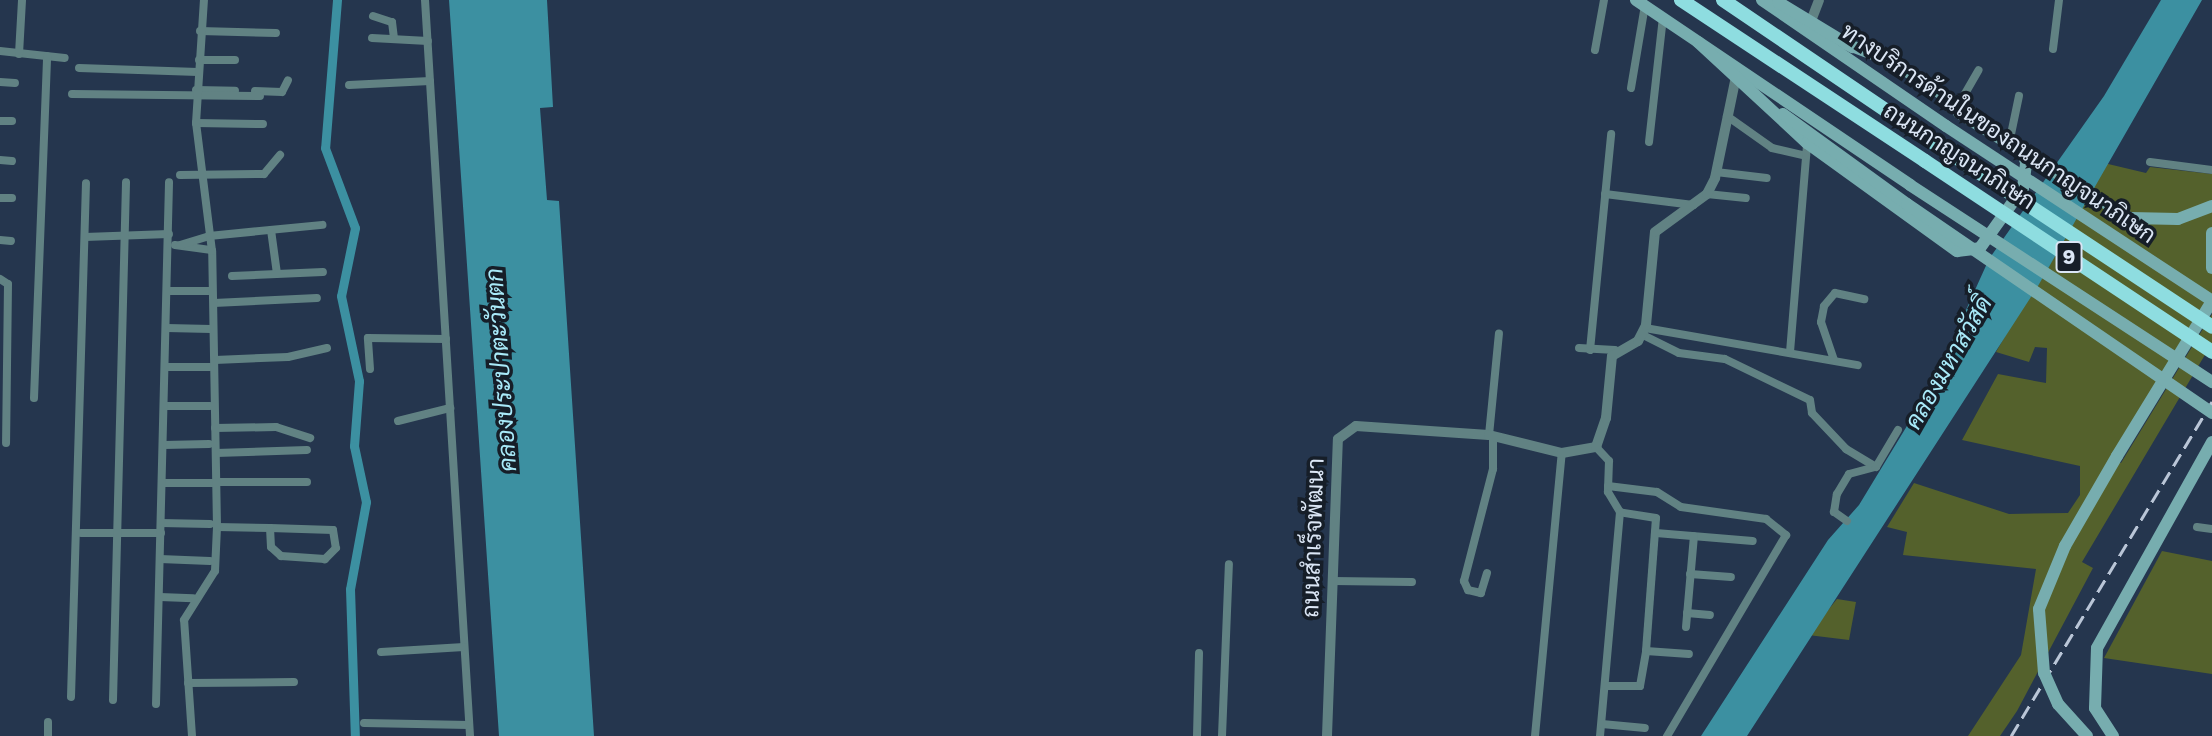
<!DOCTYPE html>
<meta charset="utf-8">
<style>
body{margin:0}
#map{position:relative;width:2212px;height:736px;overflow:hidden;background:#25364e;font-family:"Work Sans",Sarabun,sans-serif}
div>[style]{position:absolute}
.green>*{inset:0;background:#54612c}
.water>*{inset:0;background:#3c90a1}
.canal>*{height:9px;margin:-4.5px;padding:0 4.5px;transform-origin:4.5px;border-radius:4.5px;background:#3c90a1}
.minor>*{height:8px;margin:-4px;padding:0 4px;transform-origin:4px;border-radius:4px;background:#618283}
.tertiary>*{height:10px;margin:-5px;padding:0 5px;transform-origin:5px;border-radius:5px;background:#618283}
.secondary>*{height:12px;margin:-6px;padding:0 6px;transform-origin:6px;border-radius:6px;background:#77adaf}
.trunk>*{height:14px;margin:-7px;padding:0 7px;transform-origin:7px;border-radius:7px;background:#8edde0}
.rail>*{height:2.5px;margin-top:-1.25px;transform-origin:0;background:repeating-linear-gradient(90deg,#bac6d7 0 14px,transparent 0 21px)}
.secondary-bridge>*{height:12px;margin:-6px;padding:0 6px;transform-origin:6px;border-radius:6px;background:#77adaf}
.trunk-bridge>*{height:14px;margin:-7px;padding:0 7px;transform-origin:7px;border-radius:7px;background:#8edde0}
span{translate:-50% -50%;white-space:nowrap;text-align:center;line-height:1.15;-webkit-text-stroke:7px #161e28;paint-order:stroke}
.shield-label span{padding:2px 5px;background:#161e28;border:2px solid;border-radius:5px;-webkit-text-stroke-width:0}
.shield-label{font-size:21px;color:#dbe6f5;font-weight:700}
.street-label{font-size:23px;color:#dbe6f5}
.water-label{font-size:24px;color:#a9eaf9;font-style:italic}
</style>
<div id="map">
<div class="green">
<div style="clip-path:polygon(2104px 163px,2146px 173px,2150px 167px,2212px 174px,2212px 296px,2110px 458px,2121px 463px,2212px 314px,2212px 343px,2082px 562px,2093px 568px,2017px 711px,2000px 736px,1968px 736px,2021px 655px,2036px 569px,1903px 555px,1907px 532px,1887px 527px,1914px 483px,2009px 514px,2068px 513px,2080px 495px,2080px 466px,1962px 440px,1998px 374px,2046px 383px,2047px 348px,2035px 347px,2029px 362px,1996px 352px)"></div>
<div style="clip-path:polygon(2162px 551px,2212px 561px,2212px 674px,2104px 658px)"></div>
<div style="clip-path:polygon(1837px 599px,1856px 602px,1849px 640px,1808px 635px)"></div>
</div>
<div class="water">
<div style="clip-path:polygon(449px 0,547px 0,553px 107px,540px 108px,547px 200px,559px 201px,594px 736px,499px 736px)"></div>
<div style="clip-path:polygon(2161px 0,2202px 0,2038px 286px,1747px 736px,1701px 736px,1828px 540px,1859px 505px,1933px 383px,1989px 259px,2104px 96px)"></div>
</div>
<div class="canal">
<div style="left:337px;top:0;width:148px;rotate:94.6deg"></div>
<div style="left:325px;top:148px;width:85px;rotate:69.4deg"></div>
<div style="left:355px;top:228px;width:69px;rotate:101.6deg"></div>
<div style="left:341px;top:296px;width:87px;rotate:78deg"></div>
<div style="left:359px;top:381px;width:65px;rotate:94.4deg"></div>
<div style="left:354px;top:446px;width:57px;rotate:77.9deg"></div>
<div style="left:366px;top:502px;width:88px;rotate:100.4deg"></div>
<div style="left:350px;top:589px;width:147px;rotate:88.1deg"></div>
</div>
<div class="minor">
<div style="left:425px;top:0;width:737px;rotate:86.5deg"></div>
<div style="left:373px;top:16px;width:20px;rotate:18deg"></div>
<div style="left:392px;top:22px;width:17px;rotate:83deg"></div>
<div style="left:200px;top:31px;width:76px;rotate:1.5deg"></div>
<div style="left:372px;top:38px;width:56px;rotate:3.1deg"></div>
<div style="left:2053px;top:49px;width:49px;rotate:-83deg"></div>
<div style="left:1595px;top:50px;width:51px;rotate:-79.8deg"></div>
<div style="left:0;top:51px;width:65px;rotate:6.1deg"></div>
<div style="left:19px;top:54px;width:54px;rotate:-86.8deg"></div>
<div style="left:199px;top:60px;width:36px"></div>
<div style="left:79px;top:68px;width:119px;rotate:1.9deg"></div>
<div style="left:0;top:82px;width:15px;rotate:4deg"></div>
<div style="left:349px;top:85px;width:81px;rotate:-2.8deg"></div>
<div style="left:1631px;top:88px;width:84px;rotate:-80.4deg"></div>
<div style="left:196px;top:90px;width:39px;rotate:1deg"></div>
<div style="left:255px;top:91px;width:27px;rotate:2deg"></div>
<div style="left:282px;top:92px;width:13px;rotate:-63deg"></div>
<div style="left:72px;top:94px;width:188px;rotate:0.6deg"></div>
<div style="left:1959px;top:104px;width:39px;rotate:-60deg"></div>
<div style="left:1727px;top:116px;width:55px;rotate:35.4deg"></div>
<div style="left:1772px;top:148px;width:35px;rotate:13deg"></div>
<div style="left:0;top:121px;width:12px"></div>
<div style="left:196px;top:123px;width:67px;rotate:0.9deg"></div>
<div style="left:2010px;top:139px;width:44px;rotate:-78.2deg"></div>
<div style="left:1649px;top:142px;width:125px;rotate:-83.6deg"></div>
<div style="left:0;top:160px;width:12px;rotate:5deg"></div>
<div style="left:2150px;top:162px;width:63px;rotate:7.4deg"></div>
<div style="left:1716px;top:172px;width:51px;rotate:6.7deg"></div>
<div style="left:180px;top:175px;width:84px;rotate:-0.7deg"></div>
<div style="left:264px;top:174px;width:25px;rotate:-50deg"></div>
<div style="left:1605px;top:194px;width:89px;rotate:7.1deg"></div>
<div style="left:1707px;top:194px;width:39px;rotate:6deg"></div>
<div style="left:0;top:198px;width:12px"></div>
<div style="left:271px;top:230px;width:44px;rotate:82.2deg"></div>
<div style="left:85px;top:237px;width:84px;rotate:-2deg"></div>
<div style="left:0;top:240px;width:11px;rotate:5deg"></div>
<div style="left:175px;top:245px;width:37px;rotate:8deg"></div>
<div style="left:180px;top:245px;width:30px;rotate:-17deg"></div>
<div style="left:209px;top:236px;width:114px;rotate:-5.6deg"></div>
<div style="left:232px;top:276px;width:91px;rotate:-2.5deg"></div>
<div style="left:0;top:279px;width:9px;rotate:32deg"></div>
<div style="left:8px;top:284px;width:159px;rotate:90.7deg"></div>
<div style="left:167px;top:291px;width:44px"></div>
<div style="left:214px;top:303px;width:103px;rotate:-2.8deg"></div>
<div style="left:167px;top:328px;width:44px;rotate:1.3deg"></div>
<div style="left:1645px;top:328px;width:216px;rotate:9.9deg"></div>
<div style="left:1643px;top:335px;width:40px;rotate:26.6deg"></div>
<div style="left:1679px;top:353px;width:46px;rotate:7.4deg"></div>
<div style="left:1725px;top:359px;width:94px;rotate:25.8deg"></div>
<div style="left:1810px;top:400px;width:13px;rotate:81deg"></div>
<div style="left:1812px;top:413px;width:50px;rotate:46.6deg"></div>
<div style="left:1846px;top:449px;width:35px;rotate:31deg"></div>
<div style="left:1579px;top:348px;width:36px;rotate:3deg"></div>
<div style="left:1590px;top:350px;width:217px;rotate:-84.4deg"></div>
<div style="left:1790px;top:352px;width:210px;rotate:-85.3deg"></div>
<div style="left:215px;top:360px;width:73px;rotate:-2.4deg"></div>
<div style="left:288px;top:357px;width:40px;rotate:-13deg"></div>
<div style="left:1834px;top:360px;width:40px;rotate:-108.9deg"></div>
<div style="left:1821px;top:322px;width:16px;rotate:-79deg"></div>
<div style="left:1824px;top:306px;width:17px;rotate:-50deg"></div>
<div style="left:1835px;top:293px;width:30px;rotate:12deg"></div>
<div style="left:166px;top:367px;width:44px"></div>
<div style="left:370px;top:369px;width:31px;rotate:-94deg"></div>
<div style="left:368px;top:338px;width:78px;rotate:0.7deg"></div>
<div style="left:34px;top:398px;width:342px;rotate:-87.8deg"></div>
<div style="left:165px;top:406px;width:45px"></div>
<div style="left:398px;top:421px;width:54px;rotate:-14deg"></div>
<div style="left:215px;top:428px;width:61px;rotate:-0.9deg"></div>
<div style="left:276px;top:427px;width:36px;rotate:18deg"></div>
<div style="left:1489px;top:435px;width:102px;rotate:-84.4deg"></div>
<div style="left:164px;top:445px;width:45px;rotate:-1.3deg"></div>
<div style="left:1596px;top:447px;width:19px;rotate:47deg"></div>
<div style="left:1609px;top:461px;width:31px;rotate:92deg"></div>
<div style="left:1608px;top:492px;width:23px;rotate:59deg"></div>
<div style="left:1620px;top:512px;width:225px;rotate:95.1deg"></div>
<div style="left:216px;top:453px;width:91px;rotate:-1.9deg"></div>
<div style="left:216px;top:482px;width:91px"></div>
<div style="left:163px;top:483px;width:51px"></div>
<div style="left:1608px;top:486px;width:49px;rotate:7deg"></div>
<div style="left:1657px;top:492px;width:28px;rotate:32deg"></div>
<div style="left:1681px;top:507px;width:86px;rotate:8deg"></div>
<div style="left:1766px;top:519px;width:26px;rotate:39deg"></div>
<div style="left:1786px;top:535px;width:234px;rotate:120.6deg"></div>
<div style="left:1847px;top:521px;width:16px;rotate:-145deg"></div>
<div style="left:1834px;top:512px;width:18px;rotate:-81deg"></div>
<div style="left:1837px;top:494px;width:23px;rotate:-59deg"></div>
<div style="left:1849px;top:474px;width:28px;rotate:-15deg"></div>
<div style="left:1876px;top:467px;width:43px;rotate:-59.3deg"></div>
<div style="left:161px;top:523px;width:49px;rotate:1.2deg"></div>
<div style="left:217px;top:527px;width:53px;rotate:1.1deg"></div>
<div style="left:270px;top:528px;width:63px;rotate:1.8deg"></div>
<div style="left:333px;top:530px;width:18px;rotate:81deg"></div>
<div style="left:336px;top:548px;width:16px;rotate:135deg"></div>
<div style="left:325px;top:559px;width:44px;rotate:-176.1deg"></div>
<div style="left:281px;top:556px;width:13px;rotate:-138deg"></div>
<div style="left:271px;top:547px;width:19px;rotate:-93deg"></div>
<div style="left:2197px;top:527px;width:15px;rotate:8deg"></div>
<div style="left:81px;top:533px;width:80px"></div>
<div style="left:1656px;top:533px;width:97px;rotate:4.7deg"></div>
<div style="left:160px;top:559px;width:50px;rotate:2.3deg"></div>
<div style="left:1487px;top:573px;width:21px;rotate:107deg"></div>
<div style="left:1481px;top:593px;width:13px;rotate:-167deg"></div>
<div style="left:1468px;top:590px;width:10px;rotate:-114deg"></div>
<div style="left:1464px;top:581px;width:116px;rotate:-75.5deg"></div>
<div style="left:1493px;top:469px;width:33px;rotate:-90deg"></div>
<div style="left:1690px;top:574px;width:41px;rotate:4.2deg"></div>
<div style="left:1333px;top:581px;width:79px;rotate:0.7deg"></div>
<div style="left:160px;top:597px;width:33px;rotate:2deg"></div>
<div style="left:1687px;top:613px;width:23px;rotate:5deg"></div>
<div style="left:1686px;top:627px;width:91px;rotate:-85deg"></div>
<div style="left:1646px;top:651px;width:43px;rotate:4deg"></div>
<div style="left:381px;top:652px;width:83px;rotate:-3.4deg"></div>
<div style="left:188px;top:683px;width:106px;rotate:-0.5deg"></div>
<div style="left:1605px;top:686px;width:35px"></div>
<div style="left:1640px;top:686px;width:36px;rotate:-80deg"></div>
<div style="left:1646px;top:651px;width:133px;rotate:-85.7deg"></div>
<div style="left:1656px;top:518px;width:36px;rotate:-171deg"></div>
<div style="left:71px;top:697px;width:514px;rotate:-88.33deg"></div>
<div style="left:113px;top:700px;width:518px;rotate:-88.56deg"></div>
<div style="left:156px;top:704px;width:522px;rotate:-88.57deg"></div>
<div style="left:364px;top:723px;width:105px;rotate:1.1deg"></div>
<div style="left:1602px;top:724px;width:43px;rotate:5.3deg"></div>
<div style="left:48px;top:736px;width:14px;rotate:-90deg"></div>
<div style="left:192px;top:736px;width:116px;rotate:-93.9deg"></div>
<div style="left:184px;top:620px;width:58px;rotate:-57.7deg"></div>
<div style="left:215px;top:571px;width:44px;rotate:-87.4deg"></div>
<div style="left:217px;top:527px;width:276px;rotate:-91deg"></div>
<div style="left:212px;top:251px;width:129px;rotate:-97.1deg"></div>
<div style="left:196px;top:123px;width:123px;rotate:-86.3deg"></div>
<div style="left:1197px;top:736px;width:83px;rotate:-88.6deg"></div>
<div style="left:1222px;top:736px;width:172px;rotate:-87.7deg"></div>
<div style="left:1535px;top:736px;width:284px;rotate:-84.6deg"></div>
</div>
<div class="tertiary">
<div style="left:1811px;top:21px;width:22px;rotate:-69deg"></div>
<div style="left:1327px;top:736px;width:297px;rotate:-87.9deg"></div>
<div style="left:1338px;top:439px;width:22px;rotate:-36deg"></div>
<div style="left:1356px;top:426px;width:133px;rotate:3.9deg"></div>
<div style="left:1489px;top:435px;width:75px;rotate:13.9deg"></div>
<div style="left:1562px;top:453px;width:35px;rotate:-10deg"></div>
<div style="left:1596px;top:447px;width:31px;rotate:-71deg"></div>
<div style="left:1606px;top:418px;width:62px;rotate:-84.5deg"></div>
<div style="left:1612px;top:356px;width:30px;rotate:-30deg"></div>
<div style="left:1638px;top:341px;width:18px;rotate:-63deg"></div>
<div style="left:1646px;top:325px;width:93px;rotate:-84.5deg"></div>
<div style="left:1655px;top:232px;width:64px;rotate:-36.2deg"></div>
<div style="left:1707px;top:194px;width:18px;rotate:-63deg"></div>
<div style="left:1715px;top:178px;width:99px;rotate:-78.3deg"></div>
</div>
<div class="secondary">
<div style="left:1636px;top:0;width:331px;rotate:34deg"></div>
<div style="left:1762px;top:0;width:223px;rotate:34.4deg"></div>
<div style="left:1778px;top:2px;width:87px;rotate:31.3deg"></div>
<div style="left:1698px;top:42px;width:149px;rotate:42.8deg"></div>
<div style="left:1807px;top:143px;width:185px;rotate:35.8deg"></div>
<div style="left:1957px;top:251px;width:23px;rotate:-7deg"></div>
<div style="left:1980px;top:248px;width:74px;rotate:-54.4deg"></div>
<div style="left:2023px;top:188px;width:26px;rotate:-83deg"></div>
<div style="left:2026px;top:162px;width:15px;rotate:-113deg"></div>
<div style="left:1846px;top:44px;width:48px;rotate:20.7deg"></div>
<div style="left:1891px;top:61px;width:123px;rotate:33deg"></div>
<div style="left:1783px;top:114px;width:153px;rotate:36deg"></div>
<div style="left:2212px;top:233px;width:35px;rotate:90deg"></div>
<div style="left:2117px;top:456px;width:182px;rotate:-58.5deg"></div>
<div style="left:2113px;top:736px;width:33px;rotate:-123deg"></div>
<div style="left:2095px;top:708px;width:60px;rotate:-88.1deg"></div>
<div style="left:2097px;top:648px;width:236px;rotate:-60.8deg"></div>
</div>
<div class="trunk">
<div style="left:1681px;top:0;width:292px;rotate:33.4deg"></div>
<div style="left:1723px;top:0;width:257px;rotate:34.1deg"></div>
</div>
<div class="rail">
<div style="left:2011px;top:736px;width:390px;rotate:-59deg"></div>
</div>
<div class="secondary-bridge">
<div style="left:1959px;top:113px;width:201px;rotate:31.6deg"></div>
<div style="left:2130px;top:218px;width:48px;rotate:1.2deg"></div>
<div style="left:2178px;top:219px;width:36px;rotate:-21deg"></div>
<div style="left:1946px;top:126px;width:318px;rotate:33.3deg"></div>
<div style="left:1910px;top:185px;width:361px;rotate:33.1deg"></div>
<div style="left:1907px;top:204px;width:370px;rotate:34.4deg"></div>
<div style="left:2087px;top:736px;width:43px;rotate:-132.2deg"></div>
<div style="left:2058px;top:704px;width:34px;rotate:-114deg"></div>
<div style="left:2044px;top:673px;width:64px;rotate:-94.5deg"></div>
<div style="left:2039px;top:609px;width:68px;rotate:-67.6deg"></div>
<div style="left:2065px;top:546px;width:104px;rotate:-60deg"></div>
</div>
<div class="trunk-bridge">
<div style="left:1936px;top:144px;width:331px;rotate:33.5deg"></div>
<div style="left:1925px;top:161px;width:345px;rotate:33.6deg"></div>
</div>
<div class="shield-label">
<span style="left:2069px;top:257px">9</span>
</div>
<div class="street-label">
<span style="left:1998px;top:134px;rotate:34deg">ทางบริการด้านในของถนนกาญจนาภิเษก</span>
<span style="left:1959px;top:157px;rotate:33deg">ถนนกาญจนาภิเษก</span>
<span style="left:1314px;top:538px;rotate:-88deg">ถนนสำเร็จพัฒนา</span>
</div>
<div class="water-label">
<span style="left:1949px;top:363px;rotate:-60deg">คลองมหาสวัสดิ์</span>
<span style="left:502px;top:370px;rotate:-94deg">คลองประปาตะวันตก</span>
</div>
</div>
